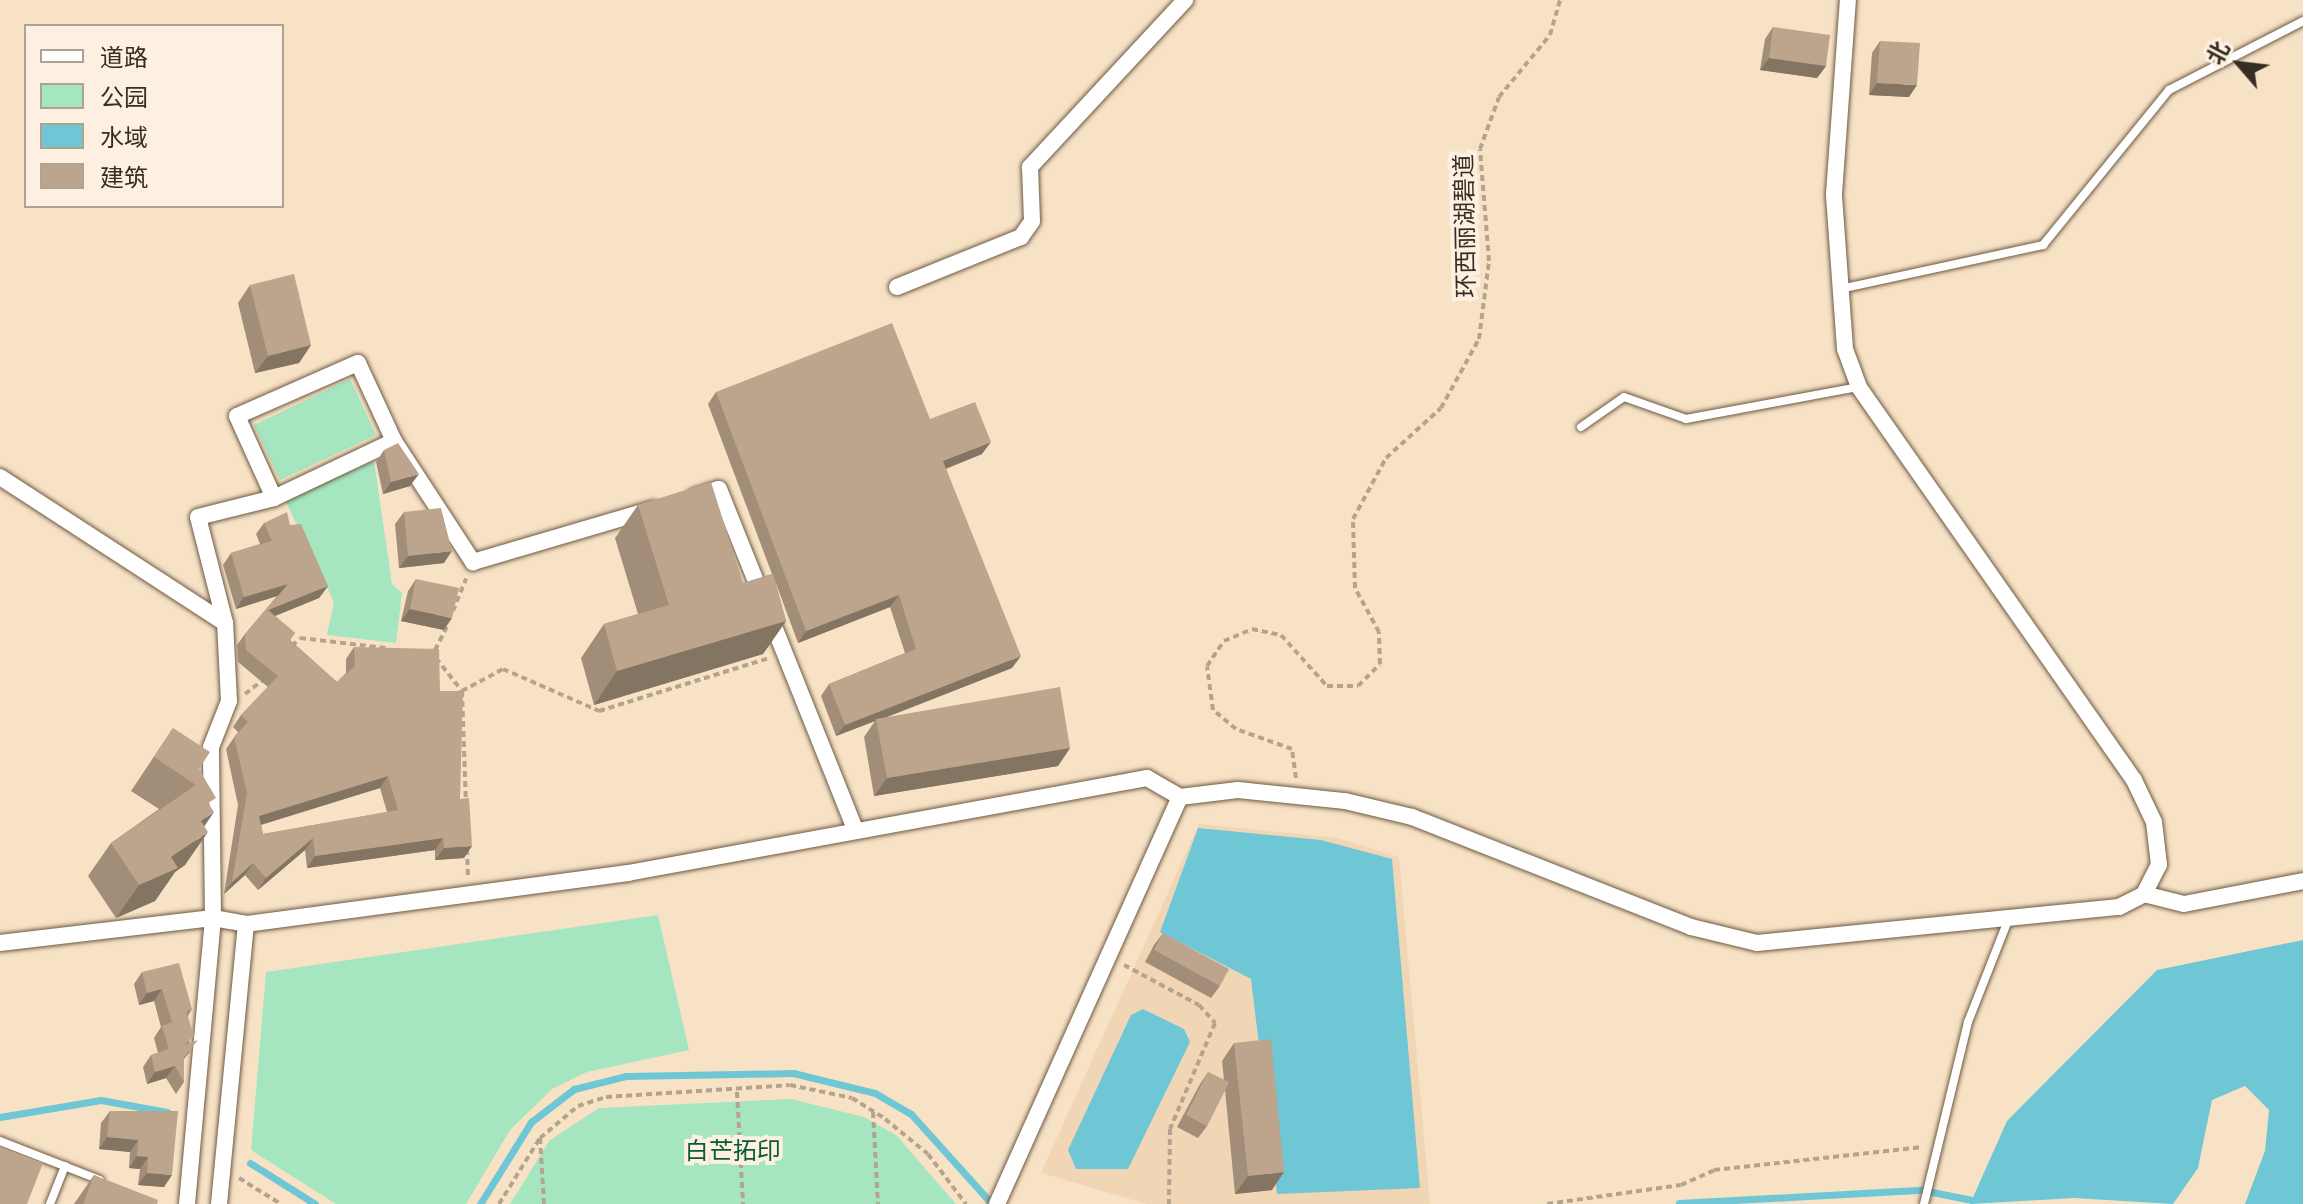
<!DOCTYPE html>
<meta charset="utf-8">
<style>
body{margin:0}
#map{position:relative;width:2303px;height:1204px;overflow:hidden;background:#f7e2c6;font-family:"Titillium Web","Noto Sans SC",sans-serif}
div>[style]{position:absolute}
.built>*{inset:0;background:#f0d6b4}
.green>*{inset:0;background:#a5e6c1}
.water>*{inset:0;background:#6fc6d5}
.stream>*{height:7px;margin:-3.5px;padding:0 3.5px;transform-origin:3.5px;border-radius:3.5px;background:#6fc6d5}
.path>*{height:4px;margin-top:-2px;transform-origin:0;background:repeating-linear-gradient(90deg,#b4a48e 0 6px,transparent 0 10px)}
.roads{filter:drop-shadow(0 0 2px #6d5a42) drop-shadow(0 0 2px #6d5a42)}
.lane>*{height:8px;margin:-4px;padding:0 4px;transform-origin:4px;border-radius:4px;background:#fff}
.street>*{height:16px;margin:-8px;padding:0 8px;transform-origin:8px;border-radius:8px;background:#fff}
.wall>*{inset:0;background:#a28e78}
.shaded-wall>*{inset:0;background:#847462}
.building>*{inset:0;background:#bca58c}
span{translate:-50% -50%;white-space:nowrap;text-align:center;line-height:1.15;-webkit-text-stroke:8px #fef0e0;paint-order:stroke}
.street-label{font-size:24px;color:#362e24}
.park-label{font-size:24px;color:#055a38}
.legend{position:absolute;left:24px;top:24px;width:260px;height:184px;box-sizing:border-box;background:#fef0e0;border:2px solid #aea295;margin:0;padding:10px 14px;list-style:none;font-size:24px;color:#362e24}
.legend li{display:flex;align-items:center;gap:16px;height:40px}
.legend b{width:40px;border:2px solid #aea295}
.north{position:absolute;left:2199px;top:24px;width:80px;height:80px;-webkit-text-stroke:6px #fef0e0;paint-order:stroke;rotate:298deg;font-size:22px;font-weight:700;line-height:32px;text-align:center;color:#362e24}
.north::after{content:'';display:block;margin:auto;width:28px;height:36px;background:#362e24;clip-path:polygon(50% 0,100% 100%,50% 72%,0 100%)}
</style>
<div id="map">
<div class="built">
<div style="clip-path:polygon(1199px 824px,1338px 838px,1399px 857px,1430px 1204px,1147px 1204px,1041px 1173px)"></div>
</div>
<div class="green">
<div style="clip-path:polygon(350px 379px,376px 435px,280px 480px,254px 425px)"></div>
<div style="clip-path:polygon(374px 461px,392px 584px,402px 593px,396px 643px,327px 635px,334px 602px,285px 500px)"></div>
<div style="clip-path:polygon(658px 915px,689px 1050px,587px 1072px,552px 1089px,510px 1130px,466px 1204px,336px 1204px,251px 1150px,266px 972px)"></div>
<div style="clip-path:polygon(791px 1099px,864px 1117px,896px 1135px,956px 1204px,510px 1204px,550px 1140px,599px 1108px)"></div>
</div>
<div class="water">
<div style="clip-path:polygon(1198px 828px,1321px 840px,1392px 859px,1420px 1188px,1277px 1194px,1251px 979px,1160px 932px)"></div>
<div style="clip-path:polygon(2303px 940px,2303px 1204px,2245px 1204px,2265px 1151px,2269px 1110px,2245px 1086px,2212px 1100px,2198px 1168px,2173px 1204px,2074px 1198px,1970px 1204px,2007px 1121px,2157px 970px)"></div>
<div style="clip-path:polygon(1143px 1009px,1184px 1029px,1190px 1042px,1128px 1169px,1076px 1169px,1068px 1150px,1131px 1015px)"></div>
</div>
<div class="stream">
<div style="left:0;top:1117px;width:102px;rotate:-9.6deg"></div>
<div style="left:101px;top:1100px;width:67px;rotate:10.3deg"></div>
<div style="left:250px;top:1163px;width:77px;rotate:32.2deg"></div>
<div style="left:1679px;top:1203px;width:243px;rotate:-3.1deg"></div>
<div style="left:1922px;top:1190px;width:51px;rotate:11.3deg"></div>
<div style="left:480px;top:1204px;width:97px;rotate:-58.1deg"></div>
<div style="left:531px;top:1122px;width:54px;rotate:-37.5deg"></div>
<div style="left:574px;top:1089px;width:54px;rotate:-14deg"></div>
<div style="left:626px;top:1076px;width:167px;rotate:-1deg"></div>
<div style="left:793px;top:1073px;width:84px;rotate:13.7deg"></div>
<div style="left:875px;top:1093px;width:42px;rotate:30.3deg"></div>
<div style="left:911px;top:1114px;width:121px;rotate:48deg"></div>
</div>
<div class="path">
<div style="left:453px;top:611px;width:35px;rotate:-68deg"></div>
<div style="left:292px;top:646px;width:11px;rotate:-45deg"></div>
<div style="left:300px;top:638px;width:88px;rotate:6.6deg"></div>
<div style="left:435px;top:650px;width:30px;rotate:-63deg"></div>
<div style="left:436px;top:658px;width:42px;rotate:51.8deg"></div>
<div style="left:462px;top:691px;width:113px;rotate:88deg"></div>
<div style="left:462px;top:691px;width:47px;rotate:-28.2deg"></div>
<div style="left:503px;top:669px;width:105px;rotate:23.6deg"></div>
<div style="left:599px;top:711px;width:178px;rotate:-17.3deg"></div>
<div style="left:245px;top:694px;width:23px;rotate:-38deg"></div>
<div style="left:1296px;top:778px;width:29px;rotate:-98deg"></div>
<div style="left:1292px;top:749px;width:59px;rotate:-160.3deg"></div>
<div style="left:1236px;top:729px;width:30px;rotate:-140deg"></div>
<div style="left:1213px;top:710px;width:44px;rotate:-97.8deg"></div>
<div style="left:1207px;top:666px;width:30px;rotate:-56deg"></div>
<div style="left:1224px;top:641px;width:30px;rotate:-23deg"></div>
<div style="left:1252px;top:629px;width:30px;rotate:12deg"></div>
<div style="left:1281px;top:635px;width:69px;rotate:48deg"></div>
<div style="left:1327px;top:686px;width:31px"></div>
<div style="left:1358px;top:686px;width:31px;rotate:-45deg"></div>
<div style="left:1380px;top:664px;width:32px;rotate:-92deg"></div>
<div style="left:1379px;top:632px;width:50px;rotate:-118.6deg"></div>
<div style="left:1355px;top:588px;width:69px;rotate:-91.7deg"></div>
<div style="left:1353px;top:519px;width:69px;rotate:-61.6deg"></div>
<div style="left:1386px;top:458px;width:74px;rotate:-42.3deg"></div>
<div style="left:1441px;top:408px;width:79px;rotate:-61.2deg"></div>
<div style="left:1479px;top:339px;width:79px;rotate:-82.7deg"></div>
<div style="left:1489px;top:261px;width:112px;rotate:-94.6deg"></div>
<div style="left:1480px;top:149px;width:55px;rotate:-69.9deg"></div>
<div style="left:1499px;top:97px;width:80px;rotate:-50.6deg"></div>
<div style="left:1550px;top:35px;width:36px;rotate:-74deg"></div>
<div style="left:467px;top:849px;width:27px;rotate:88deg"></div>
<div style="left:1124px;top:965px;width:85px;rotate:28.1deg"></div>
<div style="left:1199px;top:1005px;width:24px;rotate:48deg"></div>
<div style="left:1215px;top:1023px;width:115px;rotate:113deg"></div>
<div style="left:1170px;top:1129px;width:75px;rotate:90.8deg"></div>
<div style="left:737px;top:1092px;width:112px;rotate:86.9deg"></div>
<div style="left:873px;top:1112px;width:92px;rotate:86.9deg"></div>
<div style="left:540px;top:1138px;width:66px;rotate:86.5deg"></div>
<div style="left:239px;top:1178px;width:49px;rotate:31.8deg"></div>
<div style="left:499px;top:1204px;width:78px;rotate:-58.2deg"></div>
<div style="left:540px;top:1138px;width:50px;rotate:-40.1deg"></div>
<div style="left:578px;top:1106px;width:29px;rotate:-18deg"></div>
<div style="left:606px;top:1097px;width:184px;rotate:-3.7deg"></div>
<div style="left:790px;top:1085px;width:63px;rotate:11.8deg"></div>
<div style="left:852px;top:1098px;width:39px;rotate:32deg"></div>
<div style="left:885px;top:1119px;width:55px;rotate:39.1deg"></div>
<div style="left:928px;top:1154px;width:63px;rotate:52.8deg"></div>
<div style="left:1547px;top:1204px;width:135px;rotate:-8.1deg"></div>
<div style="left:1681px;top:1185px;width:36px;rotate:-24deg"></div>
<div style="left:1714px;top:1170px;width:210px;rotate:-6.3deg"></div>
</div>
<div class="roads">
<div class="lane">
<div style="left:1840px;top:289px;width:208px;rotate:-12.2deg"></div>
<div style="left:2043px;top:245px;width:200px;rotate:-50.9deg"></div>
<div style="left:2169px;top:90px;width:151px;rotate:-27.2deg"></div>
<div style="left:1581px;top:427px;width:52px;rotate:-34.9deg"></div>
<div style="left:1624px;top:397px;width:66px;rotate:19.5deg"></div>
<div style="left:1686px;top:419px;width:176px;rotate:-10.5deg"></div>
<div style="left:0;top:1141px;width:107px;rotate:21.3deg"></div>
<div style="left:50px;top:1204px;width:41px;rotate:-68.5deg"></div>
<div style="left:1924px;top:1204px;width:187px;rotate:-76.4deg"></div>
<div style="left:1968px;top:1022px;width:112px;rotate:-68.5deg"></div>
</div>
<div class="street">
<div style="left:897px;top:287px;width:134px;rotate:-22deg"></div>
<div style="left:1021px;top:237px;width:19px;rotate:-55deg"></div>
<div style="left:1032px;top:221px;width:54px;rotate:-92.1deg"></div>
<div style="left:1030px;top:167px;width:228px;rotate:-47.1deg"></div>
<div style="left:0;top:477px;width:268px;rotate:33deg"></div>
<div style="left:694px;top:497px;width:26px;rotate:-18deg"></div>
<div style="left:719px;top:489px;width:368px;rotate:68.2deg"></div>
<div style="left:274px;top:498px;width:90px;rotate:-114.3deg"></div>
<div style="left:237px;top:416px;width:132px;rotate:-23.7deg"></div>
<div style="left:358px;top:363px;width:86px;rotate:65.2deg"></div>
<div style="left:394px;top:441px;width:145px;rotate:56.9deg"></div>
<div style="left:473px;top:562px;width:188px;rotate:-16.4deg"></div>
<div style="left:2144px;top:894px;width:41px;rotate:14deg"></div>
<div style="left:2184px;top:904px;width:121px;rotate:-10.9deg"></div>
<div style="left:0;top:943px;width:214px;rotate:-6.7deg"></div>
<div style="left:213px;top:918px;width:34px;rotate:10deg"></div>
<div style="left:246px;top:924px;width:385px;rotate:-7.6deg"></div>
<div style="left:628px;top:873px;width:528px;rotate:-10.37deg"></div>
<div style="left:1147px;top:778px;width:38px;rotate:30deg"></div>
<div style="left:1180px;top:797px;width:58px;rotate:-6.9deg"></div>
<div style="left:1238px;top:790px;width:108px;rotate:5.9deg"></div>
<div style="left:1345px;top:801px;width:69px;rotate:13.4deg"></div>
<div style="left:1412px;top:817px;width:300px;rotate:21.5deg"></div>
<div style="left:1691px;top:927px;width:68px;rotate:13.6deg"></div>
<div style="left:1757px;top:943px;width:364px;rotate:-5.7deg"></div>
<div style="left:2119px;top:907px;width:28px;rotate:-27deg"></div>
<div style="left:2144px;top:894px;width:33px;rotate:-63deg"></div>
<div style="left:2159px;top:865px;width:43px;rotate:-96.6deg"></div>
<div style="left:2154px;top:822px;width:47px;rotate:-115.5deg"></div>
<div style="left:2134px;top:780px;width:480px;rotate:-125deg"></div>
<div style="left:1859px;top:387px;width:40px;rotate:-110.2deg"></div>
<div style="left:1845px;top:349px;width:155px;rotate:-94.1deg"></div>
<div style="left:1834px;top:194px;width:195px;rotate:-85.9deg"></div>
<div style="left:187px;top:1204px;width:287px;rotate:-84.8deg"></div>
<div style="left:213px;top:918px;width:171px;rotate:-90.7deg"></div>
<div style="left:211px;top:747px;width:49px;rotate:-68.6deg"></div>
<div style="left:229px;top:701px;width:78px;rotate:-92.9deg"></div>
<div style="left:225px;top:623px;width:109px;rotate:-104.3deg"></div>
<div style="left:198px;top:517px;width:78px;rotate:-14deg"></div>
<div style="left:274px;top:498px;width:133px;rotate:-25.4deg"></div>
<div style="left:219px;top:1204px;width:281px;rotate:-84.5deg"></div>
<div style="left:997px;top:1204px;width:446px;rotate:-65.8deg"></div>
</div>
</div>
<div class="wall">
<div style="clip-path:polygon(1773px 27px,1826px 66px,1817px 78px,1760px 70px,1765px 39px)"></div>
<div style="clip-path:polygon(1880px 41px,1909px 97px,1869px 95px,1872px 53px)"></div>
<div style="clip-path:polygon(250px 285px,311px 345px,299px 363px,255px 373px,238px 303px)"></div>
<div style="clip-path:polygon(716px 392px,930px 419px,982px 454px,946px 469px,1012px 668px,885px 717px,1070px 748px,1058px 766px,874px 796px,864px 737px,875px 721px,836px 736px,821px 696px,829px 684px,905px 653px,890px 607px,798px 643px,775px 581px,786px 621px,763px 654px,594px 705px,581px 658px,604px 624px,638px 614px,615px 538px,638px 505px,743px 583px,772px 574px,708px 404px)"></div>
<div style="clip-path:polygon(384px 450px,410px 486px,383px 494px,376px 462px)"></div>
<div style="clip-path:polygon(404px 512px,444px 563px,399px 568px,395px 524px)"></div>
<div style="clip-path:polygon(evenodd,264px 523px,290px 525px,328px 586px,319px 598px,275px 616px,295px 633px,290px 640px,337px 682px,346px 673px,346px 659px,354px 647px,440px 691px,460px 799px,464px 858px,435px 860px,435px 850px,307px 868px,305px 850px,258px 890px,245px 875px,224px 894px,238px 805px,226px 749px,238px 732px,233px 727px,241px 715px,268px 687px,238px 662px,237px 645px,245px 634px,277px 596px,236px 609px,223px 565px,231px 553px,260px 544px,256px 534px,264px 523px,380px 788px,387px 812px,263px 834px,261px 825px,380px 788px)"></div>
<div style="clip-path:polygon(416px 579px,444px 630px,401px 621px,408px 591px)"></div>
<div style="clip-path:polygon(173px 728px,199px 769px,210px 806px,204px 826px,185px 865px,175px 872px,155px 901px,116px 918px,88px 876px,111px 843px,159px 809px,131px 791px)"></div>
<div style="clip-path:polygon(1163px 933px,1220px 986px,1211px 998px,1145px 962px,1154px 945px)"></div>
<div style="clip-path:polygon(142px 972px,192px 1009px,188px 1016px,190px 1052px,184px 1059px,184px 1082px,176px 1094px,166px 1078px,147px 1084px,143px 1067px,151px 1055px,158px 1053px,154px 1038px,161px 1027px,154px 1001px,139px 1005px,134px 984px)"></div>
<div style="clip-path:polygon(1234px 1043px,1272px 1190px,1235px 1194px,1225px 1090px,1207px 1126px,1198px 1138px,1177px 1127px,1200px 1084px,1208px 1072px,1224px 1080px,1222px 1061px)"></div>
<div style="clip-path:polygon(110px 1111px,178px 1111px,164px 1187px,138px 1185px,140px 1169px,129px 1168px,130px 1152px,99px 1149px,101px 1123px)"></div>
<div style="clip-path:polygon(94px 1175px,157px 1204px,74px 1204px)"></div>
</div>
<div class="shaded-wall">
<div style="clip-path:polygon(1769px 58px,1826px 66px,1817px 78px,1760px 70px)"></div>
<div style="clip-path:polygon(1877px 83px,1917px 85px,1909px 97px,1869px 95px)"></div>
<div style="clip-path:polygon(311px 345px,299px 363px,255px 373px,268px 356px)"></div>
<div style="clip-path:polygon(991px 442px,982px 454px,934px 473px,943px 461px)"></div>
<div style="clip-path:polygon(419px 474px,410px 486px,383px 494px,391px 482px)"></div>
<div style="clip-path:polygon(452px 551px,444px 563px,399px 568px,408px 556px)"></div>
<div style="clip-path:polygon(288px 584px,280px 595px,236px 609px,244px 597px)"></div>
<div style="clip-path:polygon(328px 586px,319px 598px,260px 622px,268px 610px)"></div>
<div style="clip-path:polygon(899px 595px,890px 607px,798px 643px,806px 631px)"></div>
<div style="clip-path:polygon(410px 609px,452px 618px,444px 630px,401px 621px)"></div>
<div style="clip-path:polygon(786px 621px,763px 654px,594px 705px,617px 671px)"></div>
<div style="clip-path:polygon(1021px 656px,1012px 668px,877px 721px,876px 719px,875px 721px,836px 736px,845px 725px)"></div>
<div style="clip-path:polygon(1070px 748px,1058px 766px,874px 796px,887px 778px)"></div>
<div style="clip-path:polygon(388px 776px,380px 788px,250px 828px,259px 816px)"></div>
<div style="clip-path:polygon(214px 812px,193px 843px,208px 832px,185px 865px,175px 872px,155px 901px,116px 918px,139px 885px,171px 857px,201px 821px)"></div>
<div style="clip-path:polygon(313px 838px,305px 850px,258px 890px,266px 878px)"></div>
<div style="clip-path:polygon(443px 838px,435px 850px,307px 868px,315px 856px)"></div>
<div style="clip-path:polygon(472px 846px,464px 858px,435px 860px,444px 848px)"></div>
<div style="clip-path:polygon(253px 863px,245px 875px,224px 894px,232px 882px)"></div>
<div style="clip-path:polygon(162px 989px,154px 1001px,139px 1005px,147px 993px)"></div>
<div style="clip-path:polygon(175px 1066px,166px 1078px,147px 1084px,155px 1072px)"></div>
<div style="clip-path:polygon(107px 1137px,138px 1140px,130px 1152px,99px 1149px)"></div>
<div style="clip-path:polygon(137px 1156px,148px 1157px,140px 1169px,129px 1168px)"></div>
<div style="clip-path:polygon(1284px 1172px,1272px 1190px,1235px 1194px,1248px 1176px)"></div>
<div style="clip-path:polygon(147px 1173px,172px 1175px,164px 1187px,138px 1185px)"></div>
</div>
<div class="building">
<div style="clip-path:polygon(1773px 27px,1830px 35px,1826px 66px,1769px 58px)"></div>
<div style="clip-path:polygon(1880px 41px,1920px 43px,1917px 85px,1877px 83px)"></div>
<div style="clip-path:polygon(294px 274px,311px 345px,268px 356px,250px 285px)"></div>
<div style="clip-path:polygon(892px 323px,930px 419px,975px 402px,991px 442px,943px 461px,1021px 656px,845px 725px,829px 684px,916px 649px,899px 595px,806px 631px,716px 392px)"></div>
<div style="clip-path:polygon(398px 443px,419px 474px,391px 482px,384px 450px)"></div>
<div style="clip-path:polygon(711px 482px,743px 583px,773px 574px,786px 621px,617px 671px,604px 624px,669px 605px,638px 505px)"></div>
<div style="clip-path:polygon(441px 508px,452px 551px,408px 556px,404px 512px)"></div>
<div style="clip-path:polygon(evenodd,287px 512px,290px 525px,301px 524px,328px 586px,268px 610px,295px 633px,289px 640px,337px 682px,355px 666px,354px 647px,439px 649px,440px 691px,463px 691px,460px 799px,469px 798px,472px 846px,444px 848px,443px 838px,315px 856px,313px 838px,266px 878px,253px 863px,232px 882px,247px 793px,234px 737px,248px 722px,241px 715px,278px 676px,246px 650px,245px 634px,288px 584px,244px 597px,231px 553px,272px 541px,264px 523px,287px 512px,388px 776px,398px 810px,263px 834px,259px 816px,388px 776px)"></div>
<div style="clip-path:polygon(416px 579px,459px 588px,452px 618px,410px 609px)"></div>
<div style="clip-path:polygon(1060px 687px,1070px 748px,887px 778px,876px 719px)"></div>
<div style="clip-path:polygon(173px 728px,210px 752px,199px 769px,216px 798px,208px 803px,214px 812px,201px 821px,208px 832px,171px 857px,178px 868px,139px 885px,111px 843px,196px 785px,154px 757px)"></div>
<div style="clip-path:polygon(1163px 933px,1229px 969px,1220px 986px,1154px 950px)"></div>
<div style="clip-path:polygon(179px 963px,192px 1009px,186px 1011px,194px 1036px,184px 1045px,198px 1040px,184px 1057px,184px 1082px,175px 1066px,155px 1072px,151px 1055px,169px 1049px,162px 1026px,172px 1022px,162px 989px,147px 993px,142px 972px)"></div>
<div style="clip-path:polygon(1271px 1039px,1284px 1172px,1248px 1176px,1234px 1043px)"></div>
<div style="clip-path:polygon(1208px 1072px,1229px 1082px,1207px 1126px,1186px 1115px)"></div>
<div style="clip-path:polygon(110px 1111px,178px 1111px,172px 1175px,147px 1173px,148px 1157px,137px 1156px,138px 1140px,107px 1137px)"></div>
<div style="clip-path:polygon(0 1147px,43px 1163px,27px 1204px,0 1204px)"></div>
<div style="clip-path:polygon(94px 1175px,158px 1200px,157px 1204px,83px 1204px)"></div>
</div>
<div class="street-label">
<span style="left:1465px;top:226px;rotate:-91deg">环西丽湖碧道</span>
</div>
<div class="park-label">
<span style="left:733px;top:1151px">白芒拓印</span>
</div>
<ul class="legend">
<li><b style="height:10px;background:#fff"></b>道路</li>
<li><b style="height:22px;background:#a5e6c1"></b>公园</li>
<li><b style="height:22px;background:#6fc6d5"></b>水域</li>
<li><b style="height:22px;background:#bca58c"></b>建筑</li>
</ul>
<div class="north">北</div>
</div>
